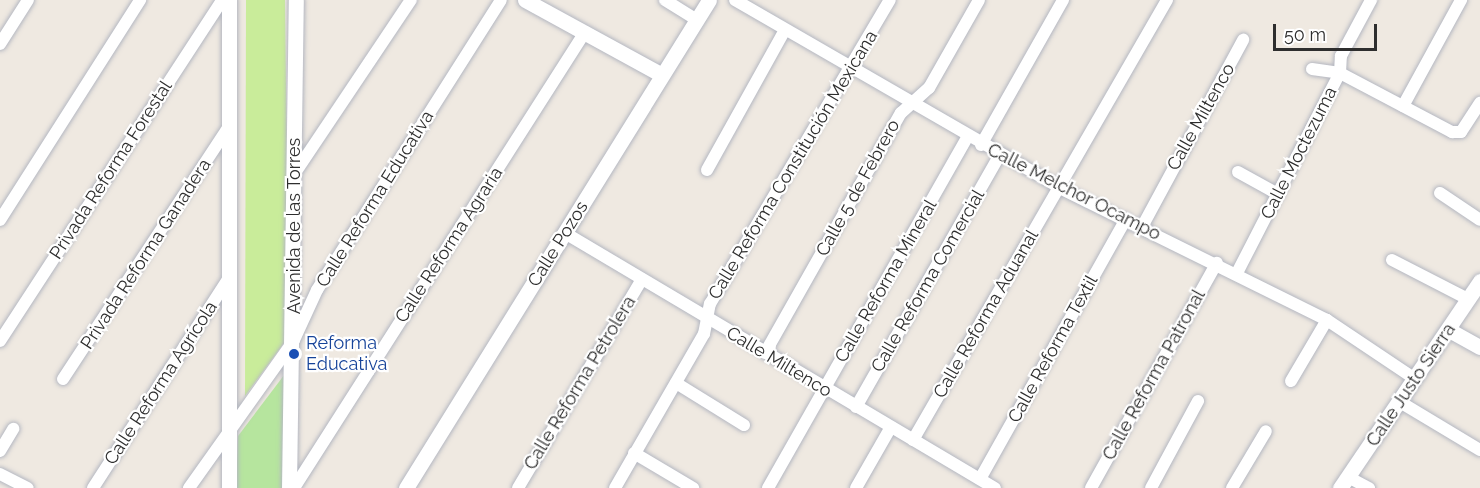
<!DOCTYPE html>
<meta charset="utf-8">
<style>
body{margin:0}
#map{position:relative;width:1480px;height:488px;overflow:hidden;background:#efe9e1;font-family:Raleway,sans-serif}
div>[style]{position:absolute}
.green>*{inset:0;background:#b6e59e}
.pitch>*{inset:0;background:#c9ec9a}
.roads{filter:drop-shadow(0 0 2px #b4b7c1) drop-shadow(0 0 2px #b4b7c1)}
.minor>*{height:12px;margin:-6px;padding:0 6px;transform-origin:6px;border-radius:6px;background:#fff}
.tertiary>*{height:15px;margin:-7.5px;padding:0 7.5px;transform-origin:7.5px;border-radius:7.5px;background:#fff}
.dots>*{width:16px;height:16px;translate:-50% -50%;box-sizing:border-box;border:3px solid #fff;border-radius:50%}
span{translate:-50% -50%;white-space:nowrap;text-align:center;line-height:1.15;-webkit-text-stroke:4.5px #fff;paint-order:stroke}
.street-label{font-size:18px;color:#2e2e2e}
.transit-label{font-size:18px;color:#164399}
.left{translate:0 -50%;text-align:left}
.scale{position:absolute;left:1273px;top:24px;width:104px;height:27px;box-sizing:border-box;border:3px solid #2e2e2e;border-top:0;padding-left:8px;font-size:18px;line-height:21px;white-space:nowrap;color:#2e2e2e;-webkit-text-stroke:4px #fff;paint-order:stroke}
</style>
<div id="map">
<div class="green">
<div style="clip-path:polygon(291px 366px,286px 488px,236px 488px,238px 436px)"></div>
</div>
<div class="pitch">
<div style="clip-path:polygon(246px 0,285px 0,289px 336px,245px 396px)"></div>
</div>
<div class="roads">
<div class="minor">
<div style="left:665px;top:0;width:36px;rotate:32deg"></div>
<div style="left:735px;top:0;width:375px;rotate:30deg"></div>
<div style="left:1060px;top:188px;width:298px;rotate:26.3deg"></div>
<div style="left:1327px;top:320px;width:106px;rotate:33.8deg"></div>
<div style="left:0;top:44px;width:52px;rotate:-57.5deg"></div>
<div style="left:1312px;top:69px;width:28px;rotate:8deg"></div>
<div style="left:1340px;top:73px;width:127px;rotate:27.8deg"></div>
<div style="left:1452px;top:132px;width:9px"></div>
<div style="left:1461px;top:132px;width:35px;rotate:-57deg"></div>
<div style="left:1403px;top:106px;width:121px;rotate:-61.3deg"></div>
<div style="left:981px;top:145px;width:167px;rotate:-60.5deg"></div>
<div style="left:707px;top:170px;width:160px;rotate:-60.9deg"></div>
<div style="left:1238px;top:172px;width:46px;rotate:28.8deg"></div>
<div style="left:293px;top:176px;width:212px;rotate:-56.2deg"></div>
<div style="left:1440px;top:193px;width:48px;rotate:34deg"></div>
<div style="left:0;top:220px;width:261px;rotate:-57.5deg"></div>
<div style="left:1142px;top:227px;width:213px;rotate:-61.6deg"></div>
<div style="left:565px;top:233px;width:500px;rotate:30.7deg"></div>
<div style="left:1392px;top:260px;width:85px;rotate:27.2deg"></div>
<div style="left:1237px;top:273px;width:225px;rotate:-62.8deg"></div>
<div style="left:1340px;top:73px;width:17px;rotate:-87deg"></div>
<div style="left:1341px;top:56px;width:64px;rotate:-61.8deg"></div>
<div style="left:0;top:341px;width:407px;rotate:-56.9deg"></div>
<div style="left:765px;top:353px;width:276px;rotate:-60.5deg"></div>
<div style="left:901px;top:113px;width:38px;rotate:-42deg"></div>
<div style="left:929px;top:88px;width:101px;rotate:-60.4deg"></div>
<div style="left:63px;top:379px;width:300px;rotate:-56.7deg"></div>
<div style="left:1291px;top:381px;width:71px;rotate:-59.5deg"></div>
<div style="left:676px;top:383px;width:80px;rotate:31.7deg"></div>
<div style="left:1400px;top:402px;width:93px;rotate:31deg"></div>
<div style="left:856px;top:407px;width:290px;rotate:-60.3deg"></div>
<div style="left:913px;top:440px;width:508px;rotate:-60deg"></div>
<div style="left:0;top:451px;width:26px;rotate:-59deg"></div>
<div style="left:634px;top:453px;width:69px;rotate:30.7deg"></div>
<div style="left:0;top:474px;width:31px;rotate:27deg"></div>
<div style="left:1348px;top:477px;width:24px;rotate:28deg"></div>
<div style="left:980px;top:479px;width:298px;rotate:-60.7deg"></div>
<div style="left:93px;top:488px;width:250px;rotate:-57.1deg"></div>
<div style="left:189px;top:488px;width:181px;rotate:-54.6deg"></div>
<div style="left:294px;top:340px;width:55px;rotate:-65.3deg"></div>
<div style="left:317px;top:290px;width:343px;rotate:-57.6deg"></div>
<div style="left:294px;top:488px;width:541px;rotate:-57.46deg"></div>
<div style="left:518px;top:488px;width:243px;rotate:-59.3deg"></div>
<div style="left:615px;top:488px;width:178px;rotate:-60deg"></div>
<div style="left:704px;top:334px;width:31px;rotate:-79deg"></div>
<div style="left:710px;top:304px;width:353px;rotate:-59.4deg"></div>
<div style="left:768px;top:488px;width:403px;rotate:-60.4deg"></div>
<div style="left:856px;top:488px;width:70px;rotate:-60.2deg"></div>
<div style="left:1091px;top:488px;width:258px;rotate:-60.8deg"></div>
<div style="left:1151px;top:488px;width:99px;rotate:-61.6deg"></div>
<div style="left:1232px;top:488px;width:66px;rotate:-59.2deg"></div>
</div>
<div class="tertiary">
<div style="left:525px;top:0;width:156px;rotate:28.7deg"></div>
<div style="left:1449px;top:330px;width:35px;rotate:29deg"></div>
<div style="left:229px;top:488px;width:488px;rotate:-90deg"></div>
<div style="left:289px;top:488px;width:488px;rotate:-89.2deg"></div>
<div style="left:406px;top:488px;width:574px;rotate:-58.16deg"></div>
<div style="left:1340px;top:488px;width:250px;rotate:-55.9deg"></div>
</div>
</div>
<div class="dots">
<div style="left:294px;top:354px;background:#1a4fb4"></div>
</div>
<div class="street-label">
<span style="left:1201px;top:117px;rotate:-61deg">Calle Miltenco</span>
<span style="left:1299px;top:153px;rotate:-63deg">Calle Moctezuma</span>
<span style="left:793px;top:165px;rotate:-59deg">Calle Reforma Constitución Mexicana</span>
<span style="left:111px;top:170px;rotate:-57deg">Privada Reforma Forestal</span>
<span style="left:858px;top:188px;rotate:-61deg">Calle 5 de Febrero</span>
<span style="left:1074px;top:192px;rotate:27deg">Calle Melchor Ocampo</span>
<span style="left:375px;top:199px;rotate:-58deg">Calle Reforma Educativa</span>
<span style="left:294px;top:226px;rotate:-90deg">Avenida de las Torres</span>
<span style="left:558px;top:244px;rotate:-58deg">Calle Pozos</span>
<span style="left:449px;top:245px;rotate:-57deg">Calle Reforma Agraria</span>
<span style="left:146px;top:254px;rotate:-57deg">Privada Reforma Ganadera</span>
<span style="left:886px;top:281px;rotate:-60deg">Calle Reforma Mineral</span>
<span style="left:928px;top:281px;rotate:-60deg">Calle Reforma Comercial</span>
<span style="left:986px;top:314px;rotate:-60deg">Calle Reforma Aduanal</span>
<span style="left:1053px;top:349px;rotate:-61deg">Calle Reforma Textil</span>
<span style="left:779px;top:362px;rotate:31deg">Calle Miltenco</span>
<span style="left:1154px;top:375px;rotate:-61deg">Calle Reforma Patronal</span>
<span style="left:161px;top:383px;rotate:-57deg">Calle Reforma Agrícola</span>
<span style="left:580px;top:383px;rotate:-59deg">Calle Reforma Petrolera</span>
<span style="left:1411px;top:385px;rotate:-56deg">Calle Justo Sierra</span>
</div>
<div class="transit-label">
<span class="left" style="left:306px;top:354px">Reforma<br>Educativa</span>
</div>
<div class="scale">50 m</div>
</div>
